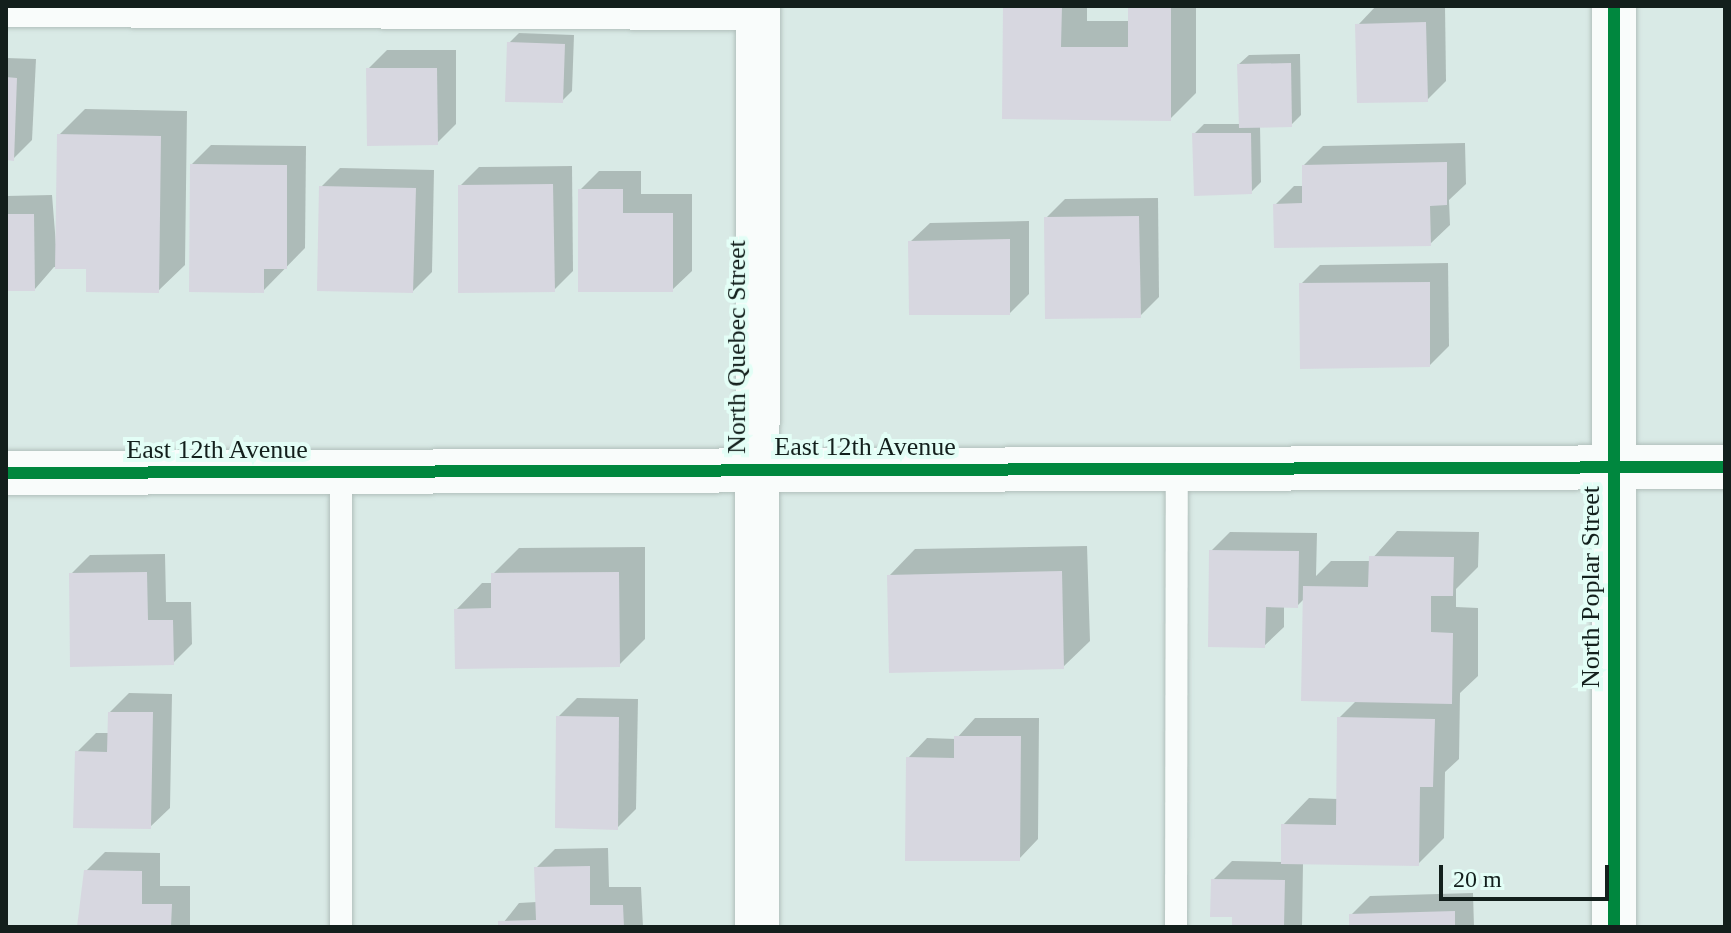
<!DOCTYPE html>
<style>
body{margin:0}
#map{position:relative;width:1731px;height:933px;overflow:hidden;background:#d9eae6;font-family:"Times New Roman",serif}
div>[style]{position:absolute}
.shadow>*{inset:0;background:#0003}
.building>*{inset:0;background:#d7d7e0}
.roads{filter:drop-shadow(0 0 2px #b1bfbb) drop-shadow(0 0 2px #b1bfbb)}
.service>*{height:22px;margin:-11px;padding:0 11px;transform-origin:11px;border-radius:11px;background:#f9fcfb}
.minor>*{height:44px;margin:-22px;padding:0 22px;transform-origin:22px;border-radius:22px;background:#f9fcfb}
.secondary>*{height:44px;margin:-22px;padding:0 22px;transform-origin:22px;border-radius:22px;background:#f9fcfb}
.cycleway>*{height:12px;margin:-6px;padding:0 6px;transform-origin:6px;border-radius:6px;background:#00873e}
span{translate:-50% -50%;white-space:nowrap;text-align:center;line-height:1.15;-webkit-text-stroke:8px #e3fef6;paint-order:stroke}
.street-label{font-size:26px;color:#131f1c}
.frame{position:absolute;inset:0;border:8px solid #131f1c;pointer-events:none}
.scale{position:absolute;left:1439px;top:865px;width:170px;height:36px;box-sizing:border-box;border:4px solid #131f1c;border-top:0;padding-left:10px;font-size:24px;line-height:28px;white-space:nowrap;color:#131f1c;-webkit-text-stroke:6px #e3fef6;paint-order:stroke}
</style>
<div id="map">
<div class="shadow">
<div style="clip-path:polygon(1005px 6px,1087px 6px,1087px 21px,1130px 21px,1130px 6px,1196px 6px,1196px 93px,1170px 119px,1004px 117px)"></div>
<div style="clip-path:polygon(1376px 6px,1445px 6px,1446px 81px,1427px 100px,1358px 25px)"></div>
<div style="clip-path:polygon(519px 33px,574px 35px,572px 91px,562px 101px,509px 43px)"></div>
<div style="clip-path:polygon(387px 50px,456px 50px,456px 124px,437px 143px,368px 69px)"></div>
<div style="clip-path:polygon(1300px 54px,1301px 115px,1291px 125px,1260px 125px,1261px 182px,1251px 192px,1194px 134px,1204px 124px,1241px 124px,1239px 64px,1249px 55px)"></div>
<div style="clip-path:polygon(6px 58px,36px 59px,32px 140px,13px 159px,6px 158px)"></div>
<div style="clip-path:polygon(85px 109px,187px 111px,185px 265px,158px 291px,88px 267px,54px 267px,35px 289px,6px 289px,6px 196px,52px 195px,57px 257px,59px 135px)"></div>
<div style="clip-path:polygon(1465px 143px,1466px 184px,1449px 200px,1450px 225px,1430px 244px,1275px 205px,1294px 186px,1304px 186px,1304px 165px,1323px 146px)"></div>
<div style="clip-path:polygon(211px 145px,306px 146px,305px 248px,263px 291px,192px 164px)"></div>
<div style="clip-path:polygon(572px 166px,573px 271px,554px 290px,460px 186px,479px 167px)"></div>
<div style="clip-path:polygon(340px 168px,434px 170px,432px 272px,413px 291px,321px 187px)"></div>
<div style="clip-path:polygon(599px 171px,641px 171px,641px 194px,692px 194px,692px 271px,672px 290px,580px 190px)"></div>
<div style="clip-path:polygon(1158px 198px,1159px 297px,1140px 316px,1046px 218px,1065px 199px)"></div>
<div style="clip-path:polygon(1029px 221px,1029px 294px,1010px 313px,910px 242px,930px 223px)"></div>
<div style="clip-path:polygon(1448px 263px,1449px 346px,1430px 365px,1301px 284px,1320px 265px)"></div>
<div style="clip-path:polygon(1397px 531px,1479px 532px,1478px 567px,1456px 589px,1456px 607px,1478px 608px,1478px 676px,1460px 693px,1459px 759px,1445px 772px,1444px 838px,1418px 864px,1303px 863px,1302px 927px,1234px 927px,1234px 915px,1213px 880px,1232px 861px,1283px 862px,1283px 825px,1309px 798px,1338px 799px,1339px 718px,1357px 700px,1305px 598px,1297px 606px,1284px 605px,1284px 627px,1264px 646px,1211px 551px,1230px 532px,1317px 533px,1316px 576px,1331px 561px,1370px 561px)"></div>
<div style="clip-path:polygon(1087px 546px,1090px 641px,1063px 667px,889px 576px,915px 549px)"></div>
<div style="clip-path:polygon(645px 547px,645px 639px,619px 665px,456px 610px,482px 583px,493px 583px,493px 574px,519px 548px)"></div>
<div style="clip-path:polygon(165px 554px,166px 602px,191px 602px,192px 644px,173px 663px,71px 574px,90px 555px)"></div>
<div style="clip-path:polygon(129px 693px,172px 694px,170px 808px,150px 827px,77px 752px,96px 733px,109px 733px,110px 712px)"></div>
<div style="clip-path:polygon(577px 698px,638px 699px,636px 809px,617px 828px,558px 717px)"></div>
<div style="clip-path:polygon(975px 718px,1039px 718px,1038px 839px,1019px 859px,908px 758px,927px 738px,956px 739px)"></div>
<div style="clip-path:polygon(608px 848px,609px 887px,641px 887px,643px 927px,500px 927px,519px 903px,537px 902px,536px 868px,555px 849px)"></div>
<div style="clip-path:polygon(105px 852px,160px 853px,160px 886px,190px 886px,190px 927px,79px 927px,86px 871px)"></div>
<div style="clip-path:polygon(1473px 893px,1474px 927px,1351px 927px,1351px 915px,1370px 896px)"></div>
</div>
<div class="building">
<div style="clip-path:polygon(1003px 6px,1062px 6px,1061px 47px,1128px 47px,1128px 6px,1171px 6px,1171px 121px,1002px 119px)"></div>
<div style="clip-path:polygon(1426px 22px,1428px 102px,1357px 103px,1355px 24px)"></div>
<div style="clip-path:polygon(507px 42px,565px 44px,563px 103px,505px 102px)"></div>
<div style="clip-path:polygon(1291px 63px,1292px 127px,1239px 128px,1237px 64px)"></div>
<div style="clip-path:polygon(366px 68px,437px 68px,438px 145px,367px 146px)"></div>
<div style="clip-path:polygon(6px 77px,17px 78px,14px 161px,6px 160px)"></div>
<div style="clip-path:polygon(1192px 133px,1251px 133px,1252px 194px,1194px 196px)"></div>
<div style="clip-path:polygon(57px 134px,161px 136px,159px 293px,86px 292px,86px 269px,55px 269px)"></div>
<div style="clip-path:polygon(1447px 162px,1447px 205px,1430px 206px,1431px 246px,1274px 248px,1273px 204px,1302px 203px,1302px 165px)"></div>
<div style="clip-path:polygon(190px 164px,287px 165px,287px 269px,264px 269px,264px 293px,189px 292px)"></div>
<div style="clip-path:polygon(553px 184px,555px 292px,458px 293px,458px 185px)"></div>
<div style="clip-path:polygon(319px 186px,416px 188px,413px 293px,317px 291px)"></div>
<div style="clip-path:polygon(578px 189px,623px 189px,623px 213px,673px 213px,673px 292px,578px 292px)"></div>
<div style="clip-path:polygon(6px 214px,34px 214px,35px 291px,6px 291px)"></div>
<div style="clip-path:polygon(1139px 216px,1141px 318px,1045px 319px,1044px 217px)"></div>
<div style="clip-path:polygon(1010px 239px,1010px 315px,909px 315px,908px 241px)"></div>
<div style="clip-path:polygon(1430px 282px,1430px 367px,1300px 369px,1299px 283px)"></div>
<div style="clip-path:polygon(1209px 550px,1299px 551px,1298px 608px,1266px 607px,1265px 648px,1208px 647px)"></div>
<div style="clip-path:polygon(1369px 556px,1454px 557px,1453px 596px,1431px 596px,1431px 632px,1453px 633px,1452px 704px,1301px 701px,1303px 586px,1368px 587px)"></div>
<div style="clip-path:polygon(1062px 571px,1064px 669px,889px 673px,887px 575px)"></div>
<div style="clip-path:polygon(147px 572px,148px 620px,173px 620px,174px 665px,70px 667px,69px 573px)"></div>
<div style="clip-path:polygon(619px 572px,620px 667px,455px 669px,454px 609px,491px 608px,491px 573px)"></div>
<div style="clip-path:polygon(108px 712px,153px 712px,151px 829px,73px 828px,75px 751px,107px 752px)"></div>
<div style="clip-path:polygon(556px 716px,619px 717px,618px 830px,555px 828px)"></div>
<div style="clip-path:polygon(1337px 717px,1435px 719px,1433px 787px,1420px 787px,1419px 866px,1281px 864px,1281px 824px,1336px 825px)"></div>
<div style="clip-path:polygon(954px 736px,1021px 736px,1020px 861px,905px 861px,906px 757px,954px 758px)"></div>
<div style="clip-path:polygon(590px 866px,590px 905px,623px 905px,624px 927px,498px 927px,498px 921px,536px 920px,534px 867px)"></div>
<div style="clip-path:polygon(84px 870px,142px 871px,142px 904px,172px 904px,171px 927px,77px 927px)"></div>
<div style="clip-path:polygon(1211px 879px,1285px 880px,1284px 927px,1232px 927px,1232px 917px,1210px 917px)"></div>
<div style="clip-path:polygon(1455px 911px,1455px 927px,1349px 927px,1349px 914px)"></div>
</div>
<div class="roads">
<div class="service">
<div style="left:6px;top:16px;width:752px;rotate:0.23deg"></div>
<div style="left:341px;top:471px;width:456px;rotate:90deg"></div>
<div style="left:1176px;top:927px;width:459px;rotate:-89.9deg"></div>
</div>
<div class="minor">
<div style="left:6px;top:473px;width:1719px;rotate:-0.2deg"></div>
<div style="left:1614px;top:927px;width:921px;rotate:-90deg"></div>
</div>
<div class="secondary">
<div style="left:757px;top:927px;width:921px;rotate:-89.94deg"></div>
</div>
</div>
<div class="cycleway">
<div style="left:6px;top:473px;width:1719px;rotate:-0.2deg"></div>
<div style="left:1614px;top:927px;width:921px;rotate:-90deg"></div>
</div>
<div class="street-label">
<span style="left:737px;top:347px;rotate:-90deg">North Quebec Street</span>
<span style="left:865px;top:447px">East 12th Avenue</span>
<span style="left:217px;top:450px">East 12th Avenue</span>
<span style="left:1591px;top:587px;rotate:-90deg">North Poplar Street</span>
</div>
<div class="frame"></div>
<div class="scale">20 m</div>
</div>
